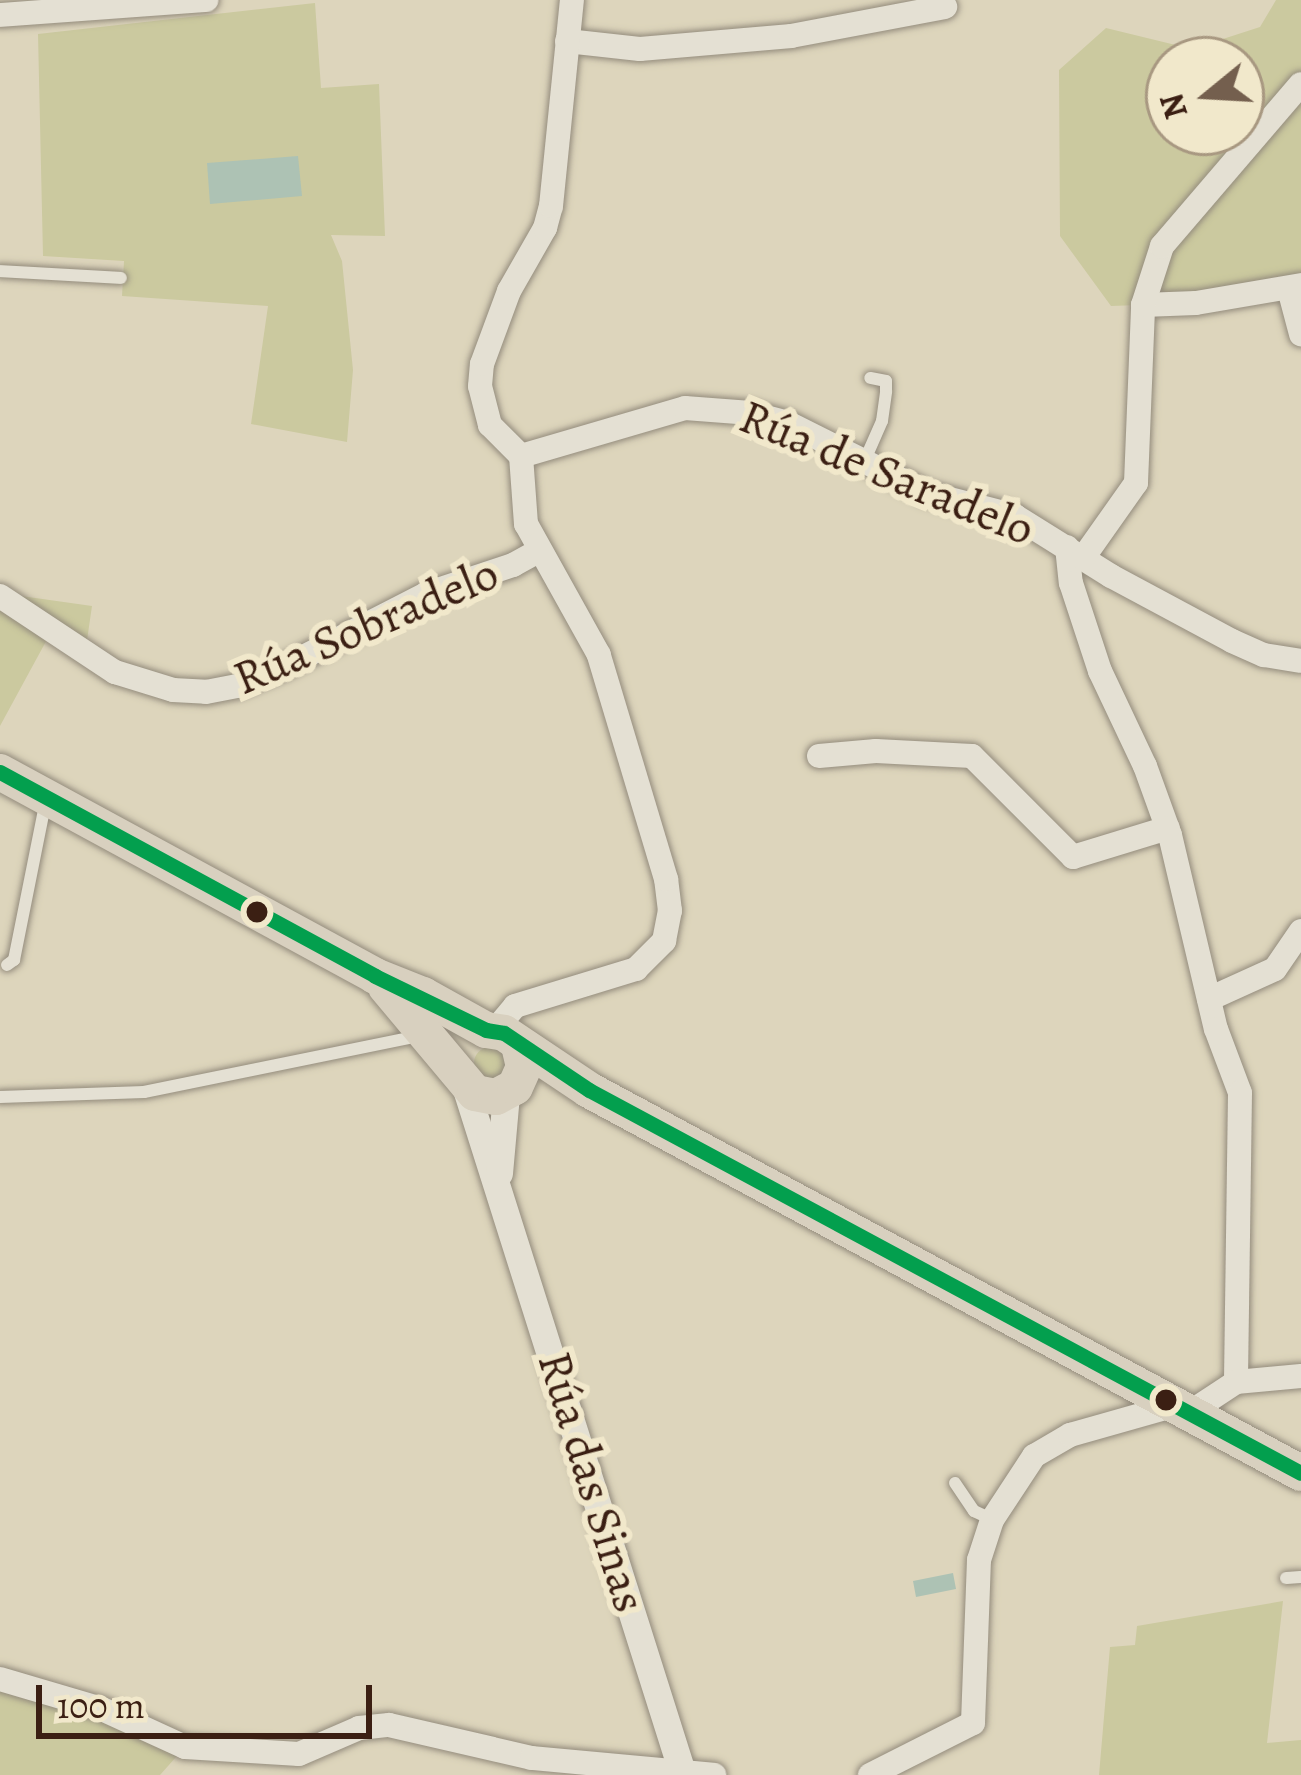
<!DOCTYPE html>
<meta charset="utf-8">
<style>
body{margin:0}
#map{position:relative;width:1301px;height:1775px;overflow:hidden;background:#ddd5bc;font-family:Alegreya,serif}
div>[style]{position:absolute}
.green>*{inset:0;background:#cbc99f}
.round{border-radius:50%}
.water>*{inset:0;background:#adc2b4}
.roads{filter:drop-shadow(0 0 3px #948c7d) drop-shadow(0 0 3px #948c7d)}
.service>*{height:12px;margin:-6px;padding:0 6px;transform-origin:6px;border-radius:6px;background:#e4e0d3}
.minor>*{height:24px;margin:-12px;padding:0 12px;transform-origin:12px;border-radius:12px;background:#e4e0d3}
.tertiary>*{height:27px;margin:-13.5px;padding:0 13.5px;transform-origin:13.5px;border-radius:13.5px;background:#e4e0d3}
.primary>*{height:36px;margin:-18px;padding:0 18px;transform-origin:18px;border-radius:18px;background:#d8d0bf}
.bus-1>*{height:15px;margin:-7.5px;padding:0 7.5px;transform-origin:7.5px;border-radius:7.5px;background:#039f4e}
.dots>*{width:33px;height:33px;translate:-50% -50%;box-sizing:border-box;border:6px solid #f1e8cb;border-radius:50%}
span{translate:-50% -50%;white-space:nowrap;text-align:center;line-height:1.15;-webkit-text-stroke:12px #f1e8cb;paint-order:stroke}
.street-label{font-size:48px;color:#3b1f13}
.north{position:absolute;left:1145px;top:36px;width:120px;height:120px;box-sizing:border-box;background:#f1e8cb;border:3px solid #a89881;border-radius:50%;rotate:252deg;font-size:33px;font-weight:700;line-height:48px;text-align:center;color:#3b1f13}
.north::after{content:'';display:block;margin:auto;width:42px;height:54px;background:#745f4e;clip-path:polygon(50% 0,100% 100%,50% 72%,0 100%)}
.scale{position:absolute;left:36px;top:1685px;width:336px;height:54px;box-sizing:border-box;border:6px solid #3b1f13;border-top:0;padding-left:15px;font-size:36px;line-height:42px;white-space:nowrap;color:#3b1f13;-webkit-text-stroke:9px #f1e8cb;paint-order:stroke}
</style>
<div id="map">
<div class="green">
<div style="clip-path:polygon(evenodd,1276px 0,1301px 0,1301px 283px,1196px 303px,1111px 306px,1060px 236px,1059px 70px,1106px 28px,1192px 49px,1260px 27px,1276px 0,1169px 60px,1241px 60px,1241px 132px,1169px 132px,1169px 60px)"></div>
<div style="clip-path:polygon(315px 3px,321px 88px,379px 84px,385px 236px,331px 235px,342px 261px,353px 370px,347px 442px,251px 424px,268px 306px,122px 296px,124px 261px,43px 256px,38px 34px)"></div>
<div style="clip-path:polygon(0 593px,92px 606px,85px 654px,50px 634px,0 726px)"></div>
<div class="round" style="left:474px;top:1047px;width:32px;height:32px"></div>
<div style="clip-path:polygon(1283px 1601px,1267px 1743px,1301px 1740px,1301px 1775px,1099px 1775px,1110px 1647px,1135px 1645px,1137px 1626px)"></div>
<div style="clip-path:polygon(0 1680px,185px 1747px,160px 1775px,0 1775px)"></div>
</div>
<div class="water">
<div style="clip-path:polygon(298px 156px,302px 196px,210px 204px,207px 163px)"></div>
<div style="clip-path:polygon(953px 1573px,956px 1589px,916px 1597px,913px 1581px)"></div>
</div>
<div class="roads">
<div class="service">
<div style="left:0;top:271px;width:121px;rotate:3.3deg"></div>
<div style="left:864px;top:462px;width:45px;rotate:-66.3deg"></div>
<div style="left:882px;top:421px;width:30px;rotate:-82deg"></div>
<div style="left:886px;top:391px;width:10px;rotate:-90deg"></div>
<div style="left:886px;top:381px;width:16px;rotate:-169deg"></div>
<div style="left:7px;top:965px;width:9px;rotate:-36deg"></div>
<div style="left:14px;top:960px;width:158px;rotate:-78.7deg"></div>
<div style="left:0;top:1097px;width:144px;rotate:-2deg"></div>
<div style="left:144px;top:1092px;width:281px;rotate:-11.5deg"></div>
<div style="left:955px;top:1483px;width:34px;rotate:56deg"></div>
<div style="left:974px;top:1511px;width:19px;rotate:25deg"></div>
<div style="left:1286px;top:1578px;width:15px;rotate:-4deg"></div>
</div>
<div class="minor">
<div style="left:0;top:15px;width:207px;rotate:-4.2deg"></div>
<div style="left:567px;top:41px;width:73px;rotate:6.3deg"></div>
<div style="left:640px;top:49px;width:152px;rotate:-4.9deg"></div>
<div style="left:791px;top:36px;width:157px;rotate:-10.7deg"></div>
<div style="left:1289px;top:289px;width:47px;rotate:75.1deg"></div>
<div style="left:1143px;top:305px;width:53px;rotate:-2.2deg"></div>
<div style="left:1196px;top:303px;width:107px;rotate:-9.7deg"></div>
<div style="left:521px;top:456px;width:171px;rotate:-16.3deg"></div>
<div style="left:685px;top:408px;width:66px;rotate:4.3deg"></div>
<div style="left:751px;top:413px;width:38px;rotate:15deg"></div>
<div style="left:788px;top:423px;width:156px;rotate:26.7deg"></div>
<div style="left:927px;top:493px;width:91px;rotate:14.6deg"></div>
<div style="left:1015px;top:516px;width:113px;rotate:32deg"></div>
<div style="left:1111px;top:576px;width:137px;rotate:28.2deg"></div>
<div style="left:1232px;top:641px;width:35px;rotate:24deg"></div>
<div style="left:1264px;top:655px;width:37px;rotate:9deg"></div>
<div style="left:521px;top:456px;width:44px;rotate:-135deg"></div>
<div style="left:490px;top:425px;width:40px;rotate:-104.4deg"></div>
<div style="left:480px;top:386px;width:22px;rotate:-85deg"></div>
<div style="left:482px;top:364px;width:78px;rotate:-69.7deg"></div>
<div style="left:509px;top:291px;width:73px;rotate:-60.3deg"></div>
<div style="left:545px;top:228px;width:23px;rotate:-75deg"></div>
<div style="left:551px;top:206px;width:207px;rotate:-84.2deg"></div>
<div style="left:1067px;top:547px;width:36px;rotate:84deg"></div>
<div style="left:1071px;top:583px;width:93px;rotate:71.8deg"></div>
<div style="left:1100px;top:671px;width:105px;rotate:64.7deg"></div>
<div style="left:1145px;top:766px;width:73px;rotate:70.1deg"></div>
<div style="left:1170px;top:835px;width:199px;rotate:76.7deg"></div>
<div style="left:1216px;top:1029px;width:68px;rotate:69.4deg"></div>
<div style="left:1240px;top:1093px;width:289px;rotate:90.8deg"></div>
<div style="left:1083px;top:558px;width:92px;rotate:-54.8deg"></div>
<div style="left:1136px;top:483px;width:178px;rotate:-87.7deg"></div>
<div style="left:1143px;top:305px;width:62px;rotate:-72.1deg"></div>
<div style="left:1162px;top:246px;width:213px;rotate:-49.4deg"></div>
<div style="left:0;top:596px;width:138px;rotate:33.5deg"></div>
<div style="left:115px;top:672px;width:61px;rotate:17.2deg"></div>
<div style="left:173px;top:690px;width:33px;rotate:3deg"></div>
<div style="left:206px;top:692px;width:33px;rotate:-11deg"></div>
<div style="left:238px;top:686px;width:50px;rotate:-22.4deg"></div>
<div style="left:284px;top:667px;width:160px;rotate:-27.2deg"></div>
<div style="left:426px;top:594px;width:92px;rotate:-18.4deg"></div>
<div style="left:513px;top:565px;width:29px;rotate:-29deg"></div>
<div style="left:819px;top:756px;width:57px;rotate:-5deg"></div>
<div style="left:876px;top:751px;width:96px;rotate:3deg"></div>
<div style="left:972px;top:756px;width:143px;rotate:45deg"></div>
<div style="left:1073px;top:857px;width:99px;rotate:-17deg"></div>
<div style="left:1209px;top:999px;width:72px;rotate:-24.4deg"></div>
<div style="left:1275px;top:969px;width:46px;rotate:-55.6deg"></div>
<div style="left:495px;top:1030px;width:31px;rotate:-50deg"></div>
<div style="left:515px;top:1006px;width:127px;rotate:-17deg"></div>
<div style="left:636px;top:969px;width:40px;rotate:-45deg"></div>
<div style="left:664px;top:941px;width:31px;rotate:-79deg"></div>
<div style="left:670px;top:911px;width:32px;rotate:-97deg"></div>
<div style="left:666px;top:879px;width:234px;rotate:-106.7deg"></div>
<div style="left:599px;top:655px;width:150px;rotate:-119.1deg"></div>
<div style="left:526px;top:524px;width:68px;rotate:-94.2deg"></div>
<div style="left:1189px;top:1413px;width:56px;rotate:-33.4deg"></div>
<div style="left:1236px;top:1382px;width:65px;rotate:-5.3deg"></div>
<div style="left:0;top:1679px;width:106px;rotate:16.4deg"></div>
<div style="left:102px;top:1709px;width:91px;rotate:24.6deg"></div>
<div style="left:185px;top:1747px;width:114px;rotate:3.5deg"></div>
<div style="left:299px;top:1754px;width:65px;rotate:-23.4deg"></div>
<div style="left:359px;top:1728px;width:30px;rotate:-6deg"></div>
<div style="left:389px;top:1725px;width:147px;rotate:13deg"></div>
<div style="left:532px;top:1758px;width:183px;rotate:5.3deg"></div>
<div style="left:870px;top:1775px;width:115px;rotate:-26.8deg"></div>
<div style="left:973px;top:1723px;width:163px;rotate:-87.9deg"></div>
<div style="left:979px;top:1560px;width:42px;rotate:-72deg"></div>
<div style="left:992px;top:1520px;width:77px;rotate:-56.7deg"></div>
<div style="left:1034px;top:1456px;width:42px;rotate:-30.3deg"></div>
<div style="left:1070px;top:1435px;width:110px;rotate:-15.8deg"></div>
</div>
<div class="tertiary">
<div style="left:465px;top:1086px;width:723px;rotate:72.44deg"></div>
<div style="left:499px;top:1173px;width:79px;rotate:-84.9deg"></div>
</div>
<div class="primary">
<div style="left:0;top:772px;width:427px;rotate:28.5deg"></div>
<div style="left:375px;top:976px;width:52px;rotate:21.6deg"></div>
<div style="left:423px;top:995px;width:72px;rotate:29.1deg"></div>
<div style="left:486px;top:1030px;width:18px;rotate:9deg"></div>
<div style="left:504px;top:1033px;width:102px;rotate:33.8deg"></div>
<div style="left:589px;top:1090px;width:808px;rotate:28.28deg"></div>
<div style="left:386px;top:987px;width:138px;rotate:50deg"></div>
<div style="left:475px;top:1093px;width:21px;rotate:11deg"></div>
<div style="left:496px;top:1097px;width:21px;rotate:-28deg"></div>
<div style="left:515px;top:1087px;width:22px;rotate:-66deg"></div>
<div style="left:524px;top:1067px;width:23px;rotate:-103deg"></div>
</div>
</div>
<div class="bus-1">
<div style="left:0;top:772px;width:427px;rotate:28.5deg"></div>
<div style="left:375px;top:976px;width:123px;rotate:25.9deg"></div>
<div style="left:486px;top:1030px;width:18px;rotate:9deg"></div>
<div style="left:504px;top:1033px;width:102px;rotate:33.8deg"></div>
<div style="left:589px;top:1090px;width:808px;rotate:28.28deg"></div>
</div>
<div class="dots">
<div style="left:257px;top:912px;background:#3b1f13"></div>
<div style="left:1166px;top:1400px;background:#3b1f13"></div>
</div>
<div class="street-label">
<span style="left:887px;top:473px;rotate:22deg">Rúa de Saradelo</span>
<span style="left:366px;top:626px;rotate:-23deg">Rúa Sobradelo</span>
<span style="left:592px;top:1482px;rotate:73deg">Rúa das Sinas</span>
</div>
<div class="north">N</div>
<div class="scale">100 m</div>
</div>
